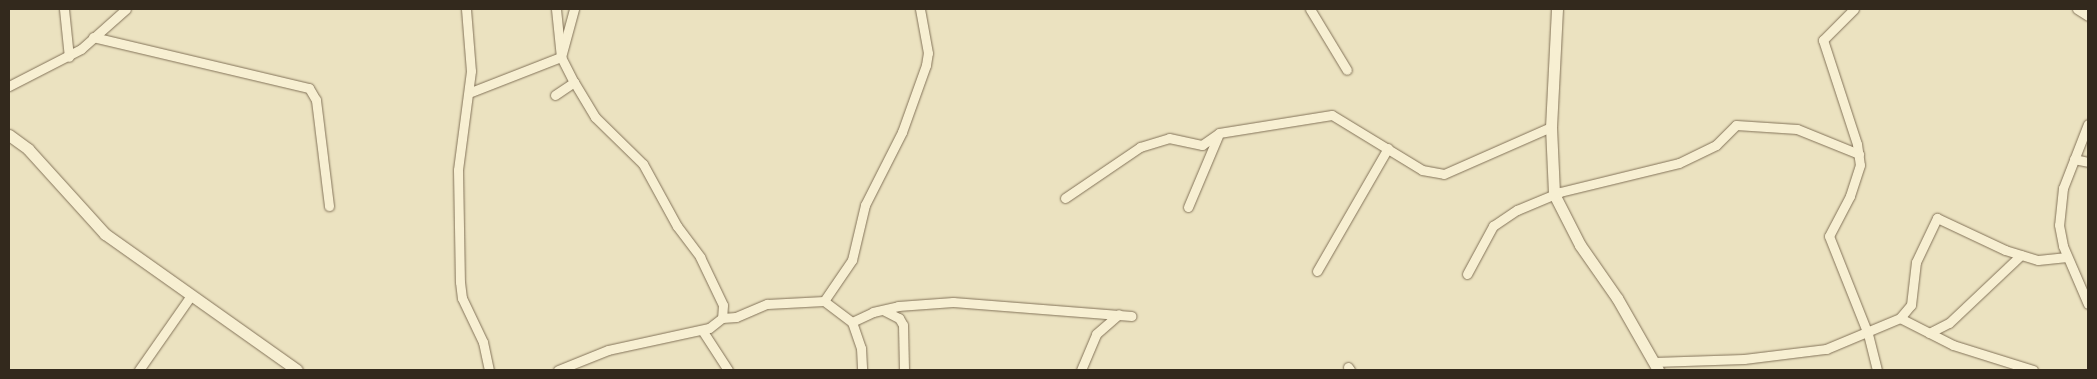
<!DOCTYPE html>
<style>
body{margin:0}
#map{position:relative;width:2097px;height:379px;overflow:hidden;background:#ebe2c0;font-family:Lora,serif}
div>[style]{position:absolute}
.roads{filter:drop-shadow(0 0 1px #837359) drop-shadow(0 0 1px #837359)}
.minor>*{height:9px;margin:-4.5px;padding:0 4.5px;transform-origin:4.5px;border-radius:4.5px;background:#f7efd2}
.tertiary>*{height:11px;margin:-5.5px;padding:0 5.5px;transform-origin:5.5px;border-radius:5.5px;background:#f7efd2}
span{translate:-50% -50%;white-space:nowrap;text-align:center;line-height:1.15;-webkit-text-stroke:4px #f3eccf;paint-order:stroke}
.frame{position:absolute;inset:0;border:10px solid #33291d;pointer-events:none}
</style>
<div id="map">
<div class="roads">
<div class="minor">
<div style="left:64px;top:9px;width:48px;rotate:84.1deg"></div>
<div style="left:466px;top:9px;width:62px;rotate:85.4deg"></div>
<div style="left:471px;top:71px;width:100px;rotate:97.5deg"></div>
<div style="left:458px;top:170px;width:112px;rotate:89deg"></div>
<div style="left:460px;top:282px;width:16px;rotate:83deg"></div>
<div style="left:462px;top:298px;width:49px;rotate:64.5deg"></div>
<div style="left:483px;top:342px;width:29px;rotate:78deg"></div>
<div style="left:556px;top:9px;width:48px;rotate:84.1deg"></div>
<div style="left:561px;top:57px;width:28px;rotate:63deg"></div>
<div style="left:574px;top:82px;width:41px;rotate:59deg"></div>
<div style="left:595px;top:117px;width:67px;rotate:44.4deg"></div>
<div style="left:643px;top:164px;width:71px;rotate:61.3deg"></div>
<div style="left:677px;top:226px;width:39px;rotate:53deg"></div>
<div style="left:700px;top:257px;width:53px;rotate:64.4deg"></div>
<div style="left:723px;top:305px;width:13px;rotate:94deg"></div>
<div style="left:722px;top:318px;width:16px;rotate:142deg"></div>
<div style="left:709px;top:328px;width:103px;rotate:167.7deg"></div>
<div style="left:608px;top:350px;width:54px;rotate:158.2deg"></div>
<div style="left:1310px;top:9px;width:71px;rotate:58.8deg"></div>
<div style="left:1854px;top:9px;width:44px;rotate:135deg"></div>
<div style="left:1823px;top:40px;width:109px;rotate:71.9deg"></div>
<div style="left:1857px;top:144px;width:21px;rotate:82deg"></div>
<div style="left:1860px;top:165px;width:33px;rotate:108deg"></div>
<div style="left:1850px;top:196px;width:45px;rotate:117.7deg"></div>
<div style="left:1829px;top:236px;width:105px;rotate:68.3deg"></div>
<div style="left:1868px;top:334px;width:37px;rotate:76deg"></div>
<div style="left:2077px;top:9px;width:13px;rotate:32deg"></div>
<div style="left:93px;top:37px;width:222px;rotate:13.3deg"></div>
<div style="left:309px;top:88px;width:14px;rotate:60deg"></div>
<div style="left:316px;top:100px;width:107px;rotate:83deg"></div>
<div style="left:9px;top:86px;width:81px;rotate:-27.2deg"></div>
<div style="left:81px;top:49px;width:60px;rotate:-41.6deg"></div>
<div style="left:471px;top:92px;width:97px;rotate:-21.3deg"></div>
<div style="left:561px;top:57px;width:50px;rotate:-74.8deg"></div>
<div style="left:555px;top:95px;width:23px;rotate:-34deg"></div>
<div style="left:2088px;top:124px;width:69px;rotate:111.3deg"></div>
<div style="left:2063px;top:188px;width:37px;rotate:96deg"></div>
<div style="left:2059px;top:225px;width:21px;rotate:79deg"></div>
<div style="left:2063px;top:246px;width:63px;rotate:66.7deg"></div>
<div style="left:2074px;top:159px;width:14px;rotate:12deg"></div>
<div style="left:1065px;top:198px;width:91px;rotate:-34.2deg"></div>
<div style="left:1140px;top:147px;width:30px;rotate:-17deg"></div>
<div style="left:1169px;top:138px;width:34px;rotate:12deg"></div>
<div style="left:1202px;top:145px;width:21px;rotate:-35deg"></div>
<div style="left:1219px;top:133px;width:114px;rotate:-9.1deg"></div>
<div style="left:1332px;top:115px;width:105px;rotate:31.4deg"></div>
<div style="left:1422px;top:170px;width:22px;rotate:10deg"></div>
<div style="left:1444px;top:174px;width:117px;rotate:-23.7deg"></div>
<div style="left:1188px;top:207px;width:77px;rotate:-67.1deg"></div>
<div style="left:1317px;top:271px;width:142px;rotate:-60deg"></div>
<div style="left:1467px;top:274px;width:55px;rotate:-61.6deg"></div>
<div style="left:1493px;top:226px;width:29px;rotate:-34deg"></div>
<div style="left:1517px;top:210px;width:47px;rotate:-22.7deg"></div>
<div style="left:1560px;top:192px;width:122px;rotate:-13.7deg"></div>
<div style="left:1679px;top:163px;width:41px;rotate:-25.9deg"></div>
<div style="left:1716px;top:145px;width:28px;rotate:-45deg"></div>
<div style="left:1736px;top:125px;width:61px;rotate:3.8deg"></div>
<div style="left:1797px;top:129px;width:67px;rotate:22deg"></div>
<div style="left:824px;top:301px;width:50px;rotate:-55.7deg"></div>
<div style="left:852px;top:260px;width:57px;rotate:-76.7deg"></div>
<div style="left:865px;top:205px;width:82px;rotate:-63.1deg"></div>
<div style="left:902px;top:132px;width:71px;rotate:-70.3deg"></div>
<div style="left:926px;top:65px;width:12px;rotate:-81deg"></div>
<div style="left:928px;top:53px;width:45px;rotate:-100.3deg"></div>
<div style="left:883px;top:310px;width:18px;rotate:27deg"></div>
<div style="left:899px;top:318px;width:8px;rotate:60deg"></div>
<div style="left:903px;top:325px;width:45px;rotate:88.7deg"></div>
<div style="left:722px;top:318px;width:14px;rotate:-4deg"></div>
<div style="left:736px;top:317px;width:34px;rotate:-23deg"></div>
<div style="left:767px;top:304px;width:57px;rotate:-3deg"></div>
<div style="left:824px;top:301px;width:35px;rotate:37deg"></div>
<div style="left:852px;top:322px;width:28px;rotate:71deg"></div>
<div style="left:861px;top:348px;width:22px;rotate:87deg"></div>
<div style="left:1900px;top:318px;width:59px;rotate:27deg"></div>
<div style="left:1953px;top:345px;width:84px;rotate:17.4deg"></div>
<div style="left:852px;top:322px;width:23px;rotate:-25deg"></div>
<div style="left:873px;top:312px;width:26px;rotate:-13deg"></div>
<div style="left:898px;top:306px;width:55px;rotate:-4.2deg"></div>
<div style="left:953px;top:302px;width:179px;rotate:4.5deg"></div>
<div style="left:702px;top:330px;width:48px;rotate:57deg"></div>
<div style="left:1929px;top:333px;width:22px;rotate:-27deg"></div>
<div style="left:1949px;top:323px;width:99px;rotate:-43.4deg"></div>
<div style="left:1654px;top:362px;width:90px;rotate:-1.9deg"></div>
<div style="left:1744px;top:359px;width:83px;rotate:-7deg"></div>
<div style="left:1826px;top:349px;width:80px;rotate:-22.7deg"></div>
<div style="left:1900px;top:318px;width:17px;rotate:-50deg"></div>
<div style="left:1911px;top:305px;width:43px;rotate:-83.4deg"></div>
<div style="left:1916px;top:262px;width:49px;rotate:-64.5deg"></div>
<div style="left:1937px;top:218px;width:75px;rotate:25.2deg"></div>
<div style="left:2005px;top:250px;width:34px;rotate:17deg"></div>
<div style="left:2038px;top:260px;width:29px;rotate:-6deg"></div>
<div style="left:1348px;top:367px;width:4px;rotate:56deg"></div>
<div style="left:139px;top:370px;width:89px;rotate:-55.1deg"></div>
<div style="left:1081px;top:370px;width:39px;rotate:-67deg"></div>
<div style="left:1096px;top:334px;width:30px;rotate:-41deg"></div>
</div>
<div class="tertiary">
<div style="left:1557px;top:9px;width:118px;rotate:92.9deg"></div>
<div style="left:1551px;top:127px;width:67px;rotate:87.4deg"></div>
<div style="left:1554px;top:194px;width:57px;rotate:63deg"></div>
<div style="left:1580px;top:245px;width:65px;rotate:55.1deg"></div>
<div style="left:1617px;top:298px;width:83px;rotate:60.3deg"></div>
<div style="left:9px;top:135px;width:24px;rotate:36deg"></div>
<div style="left:28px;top:149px;width:115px;rotate:47.8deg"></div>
<div style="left:105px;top:234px;width:235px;rotate:35.3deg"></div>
</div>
</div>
<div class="frame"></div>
</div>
